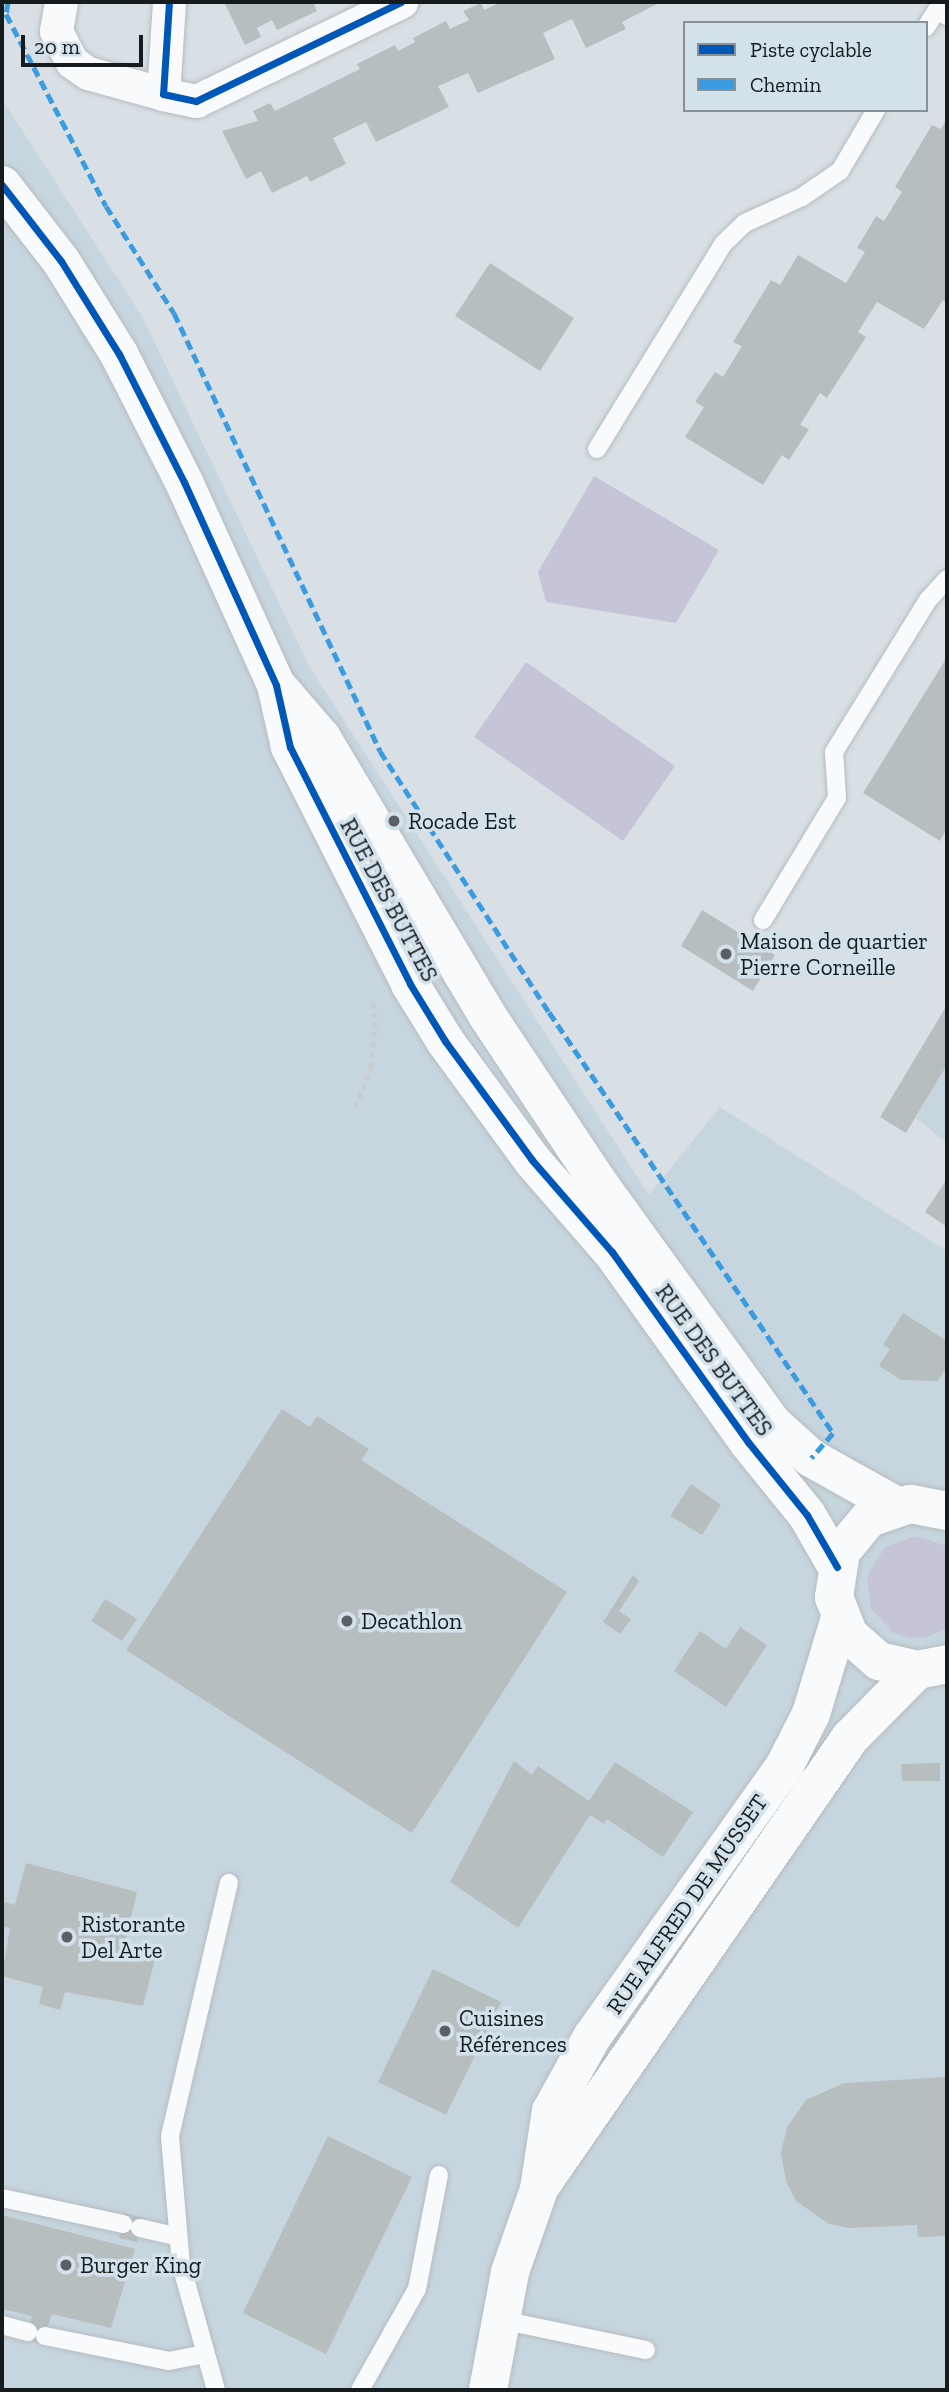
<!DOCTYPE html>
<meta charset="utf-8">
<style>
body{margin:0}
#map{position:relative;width:949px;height:2392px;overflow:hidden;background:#d8e0e5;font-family:"Zilla Slab",serif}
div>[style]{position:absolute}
.built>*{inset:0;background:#c7d5de}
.green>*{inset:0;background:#c6c5d8}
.building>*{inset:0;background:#b7bec0}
.path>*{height:4.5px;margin-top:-2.25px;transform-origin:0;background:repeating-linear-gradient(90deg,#c9cbcc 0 5px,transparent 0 10px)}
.roads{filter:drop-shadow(0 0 2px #b5bcc0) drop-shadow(0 0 2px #b5bcc0)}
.lane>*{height:18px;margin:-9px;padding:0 9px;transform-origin:9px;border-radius:9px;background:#f9fafb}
.street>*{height:33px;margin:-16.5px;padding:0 16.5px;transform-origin:16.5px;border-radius:16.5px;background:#f9fafb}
.secondary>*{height:38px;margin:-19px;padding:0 19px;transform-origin:19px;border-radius:19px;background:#f9fafb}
.quiet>*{height:5px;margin-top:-2.5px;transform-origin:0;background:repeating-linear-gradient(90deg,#3b9be0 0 10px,transparent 0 15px)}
.cycleway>*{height:7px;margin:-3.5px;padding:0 3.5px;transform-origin:3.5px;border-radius:3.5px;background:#0057b8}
.dots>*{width:19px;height:19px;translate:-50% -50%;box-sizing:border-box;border:4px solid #d3e1ea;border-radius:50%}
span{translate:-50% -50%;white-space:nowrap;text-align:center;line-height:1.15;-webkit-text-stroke:7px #d3e1ea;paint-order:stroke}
.poi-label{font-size:23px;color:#161b1e}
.left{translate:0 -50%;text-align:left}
.street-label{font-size:23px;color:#161b1e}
.frame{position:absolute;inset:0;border:4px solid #161b1e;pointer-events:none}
.legend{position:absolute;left:683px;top:21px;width:245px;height:91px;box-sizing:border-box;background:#d3e1ea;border:2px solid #879298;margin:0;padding:9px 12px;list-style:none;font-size:21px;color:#161b1e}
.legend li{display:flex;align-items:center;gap:14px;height:35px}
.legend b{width:35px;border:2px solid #879298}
.scale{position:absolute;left:21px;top:35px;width:122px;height:32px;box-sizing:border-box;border:4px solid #161b1e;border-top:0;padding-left:9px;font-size:21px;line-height:24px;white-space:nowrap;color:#161b1e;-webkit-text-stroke:5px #d3e1ea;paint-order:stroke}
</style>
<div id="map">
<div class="built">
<div style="clip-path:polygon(2px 99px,143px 318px,309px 666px,649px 1195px,720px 1107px,947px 1251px,947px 2390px,2px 2390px)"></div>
<div style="clip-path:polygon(947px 1065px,947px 1143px,916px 1118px)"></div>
</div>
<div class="green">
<div style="clip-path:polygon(594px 476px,719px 550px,676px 623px,546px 602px,538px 572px)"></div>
<div style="clip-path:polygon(526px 662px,675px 766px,623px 841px,474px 737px)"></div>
<div style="clip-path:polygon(916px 1536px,947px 1546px,947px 1628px,927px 1637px,910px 1638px,894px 1633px,871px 1609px,867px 1576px,885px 1547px)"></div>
</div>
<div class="building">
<div style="clip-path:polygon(224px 2px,313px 2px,317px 11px,277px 30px,272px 20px,257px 28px,261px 37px,245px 45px)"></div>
<div style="clip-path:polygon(501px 2px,657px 4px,622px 22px,626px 29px,586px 48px,572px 19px,543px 33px,555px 59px,478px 93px,468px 73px,438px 86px,449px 107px,376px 142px,366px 122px,333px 138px,346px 164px,310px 182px,307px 176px,272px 193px,261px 171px,246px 179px,222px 131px,258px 121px,253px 111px,270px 103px,275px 111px,360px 69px,357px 64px,395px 45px,398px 51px,415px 42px,413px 38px,446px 21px,450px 29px,469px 20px,463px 11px,481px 3px,484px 10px)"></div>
<div style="clip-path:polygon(947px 119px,947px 302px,943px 300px,924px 329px,877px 302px,858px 332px,866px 337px,827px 398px,820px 393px,800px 425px,809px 429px,789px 460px,782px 455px,763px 485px,685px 437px,704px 407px,695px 402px,715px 372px,723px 377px,742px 346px,733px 342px,771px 280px,780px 285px,798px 255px,846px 283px,865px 252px,857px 248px,876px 216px,884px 221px,902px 192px,895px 187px,932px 125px,941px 129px)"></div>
<div style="clip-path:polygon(490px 263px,574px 318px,540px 371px,455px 316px)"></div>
<div style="clip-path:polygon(947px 657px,947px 828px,940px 841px,863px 793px)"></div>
<div style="clip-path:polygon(702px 910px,775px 955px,753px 991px,681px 946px)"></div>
<div style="clip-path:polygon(947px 1005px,947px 1065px,906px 1133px,880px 1117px)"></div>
<div style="clip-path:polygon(947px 1179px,947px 1227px,925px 1212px)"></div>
<div style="clip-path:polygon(903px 1313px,947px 1341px,947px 1366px,938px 1381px,901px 1380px,879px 1366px,890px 1349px,883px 1345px)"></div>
<div style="clip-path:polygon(282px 1409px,310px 1427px,317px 1416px,369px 1449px,361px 1460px,567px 1592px,412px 1833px,126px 1650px)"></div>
<div style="clip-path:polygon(691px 1484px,721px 1505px,702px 1535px,670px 1516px)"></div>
<div style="clip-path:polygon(633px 1575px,639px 1581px,619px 1611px,631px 1619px,620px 1634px,603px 1622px)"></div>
<div style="clip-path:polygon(105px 1599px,137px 1619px,122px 1641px,91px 1621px)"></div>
<div style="clip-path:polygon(740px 1627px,767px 1645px,726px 1707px,674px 1671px,700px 1631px,726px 1649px)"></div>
<div style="clip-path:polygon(514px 1761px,532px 1775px,538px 1766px,589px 1801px,615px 1762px,693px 1812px,663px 1857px,607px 1819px,604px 1824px,590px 1815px,518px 1928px,450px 1882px)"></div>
<div style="clip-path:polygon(940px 1763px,940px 1781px,902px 1781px,901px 1764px)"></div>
<div style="clip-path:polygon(26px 1863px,137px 1892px,124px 1946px,156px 1955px,143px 2006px,65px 1992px,60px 2010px,39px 2004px,43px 1987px,2px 1976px,10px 1928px,2px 1926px,2px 1917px,5px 1902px,15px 1905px)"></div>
<div style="clip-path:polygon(433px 1969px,501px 2002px,446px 2115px,378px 2082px)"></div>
<div style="clip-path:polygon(947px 2077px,947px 2236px,918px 2237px,917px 2225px,849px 2228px,829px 2224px,796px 2201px,786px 2181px,781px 2153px,787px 2127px,806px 2100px,844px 2083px)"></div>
<div style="clip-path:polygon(328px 2136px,412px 2177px,326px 2354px,243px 2313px)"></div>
<div style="clip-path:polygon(125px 2213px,143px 2218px,137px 2242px,119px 2238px)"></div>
<div style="clip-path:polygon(2px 2215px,135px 2249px,111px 2328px,52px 2314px,42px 2343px,26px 2339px,32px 2316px,2px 2309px)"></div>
</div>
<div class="path">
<div style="left:355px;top:1107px;width:43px;rotate:-68.2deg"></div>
<div style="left:371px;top:1067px;width:49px;rotate:-85.3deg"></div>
<div style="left:375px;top:1018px;width:15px;rotate:-101deg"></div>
</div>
<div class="roads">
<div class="lane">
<div style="left:926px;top:27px;width:20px;rotate:-57deg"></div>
<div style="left:937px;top:10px;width:12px;rotate:31deg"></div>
<div style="left:597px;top:449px;width:241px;rotate:-58.4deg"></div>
<div style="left:723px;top:244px;width:30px;rotate:-44deg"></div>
<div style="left:745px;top:223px;width:63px;rotate:-24.5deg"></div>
<div style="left:802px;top:197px;width:46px;rotate:-34.4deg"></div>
<div style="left:840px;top:171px;width:71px;rotate:-59.5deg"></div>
<div style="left:763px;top:920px;width:143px;rotate:-58.8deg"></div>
<div style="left:837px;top:798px;width:46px;rotate:-93.7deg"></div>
<div style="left:834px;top:752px;width:179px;rotate:-58.3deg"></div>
<div style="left:928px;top:600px;width:28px;rotate:-48deg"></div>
<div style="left:2px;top:2198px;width:124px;rotate:12.1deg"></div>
<div style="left:140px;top:2228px;width:39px;rotate:13deg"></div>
<div style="left:501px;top:2320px;width:148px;rotate:11.7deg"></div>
<div style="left:2px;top:2325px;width:27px;rotate:15deg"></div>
<div style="left:45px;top:2336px;width:126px;rotate:11.4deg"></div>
<div style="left:169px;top:2361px;width:37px;rotate:-11deg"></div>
<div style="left:216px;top:2390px;width:130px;rotate:-105.6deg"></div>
<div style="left:181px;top:2265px;width:129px;rotate:-94.9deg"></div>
<div style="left:170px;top:2136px;width:260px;rotate:-76.9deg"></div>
<div style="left:360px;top:2390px;width:116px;rotate:-60.6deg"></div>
<div style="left:417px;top:2289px;width:116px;rotate:-79.1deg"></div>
</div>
<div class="street">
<div style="left:61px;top:2px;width:29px;rotate:100deg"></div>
<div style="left:56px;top:31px;width:35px;rotate:63deg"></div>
<div style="left:72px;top:62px;width:19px;rotate:35deg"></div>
<div style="left:88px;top:73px;width:78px;rotate:15.6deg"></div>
<div style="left:169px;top:2px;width:92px;rotate:93.7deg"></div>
<div style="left:163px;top:94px;width:34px;rotate:12deg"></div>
<div style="left:196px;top:101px;width:228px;rotate:-25.8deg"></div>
</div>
<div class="secondary">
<div style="left:2px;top:185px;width:96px;rotate:52.2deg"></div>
<div style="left:61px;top:261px;width:110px;rotate:58.1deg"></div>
<div style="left:119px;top:354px;width:144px;rotate:63.1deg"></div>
<div style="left:184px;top:482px;width:223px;rotate:65.6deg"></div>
<div style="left:276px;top:685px;width:64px;rotate:77.3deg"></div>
<div style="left:290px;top:747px;width:266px;rotate:63.1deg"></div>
<div style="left:410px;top:984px;width:67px;rotate:58.4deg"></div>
<div style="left:445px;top:1041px;width:147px;rotate:53.8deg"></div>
<div style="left:532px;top:1160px;width:122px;rotate:49deg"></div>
<div style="left:612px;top:1252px;width:234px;rotate:54.4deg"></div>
<div style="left:748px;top:1442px;width:94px;rotate:51.1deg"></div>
<div style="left:807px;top:1515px;width:60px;rotate:60deg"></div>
<div style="left:280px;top:689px;width:65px;rotate:49.4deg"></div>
<div style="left:322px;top:738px;width:322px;rotate:59.2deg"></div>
<div style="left:487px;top:1015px;width:204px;rotate:56.4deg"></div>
<div style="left:600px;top:1185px;width:294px;rotate:54.1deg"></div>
<div style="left:772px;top:1423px;width:52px;rotate:41.9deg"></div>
<div style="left:811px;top:1458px;width:98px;rotate:29.2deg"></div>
<div style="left:947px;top:1511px;width:38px;rotate:-169deg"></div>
<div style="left:910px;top:1504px;width:43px;rotate:161.1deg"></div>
<div style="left:869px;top:1518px;width:44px;rotate:129.5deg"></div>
<div style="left:841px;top:1552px;width:46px;rotate:98.8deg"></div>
<div style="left:834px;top:1597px;width:41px;rotate:68.5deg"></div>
<div style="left:849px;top:1635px;width:40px;rotate:41deg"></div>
<div style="left:879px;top:1661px;width:39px;rotate:13deg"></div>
<div style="left:917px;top:1670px;width:31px;rotate:-11deg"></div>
<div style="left:542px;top:2184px;width:542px;rotate:-55.37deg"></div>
<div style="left:850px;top:1738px;width:95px;rotate:-45.4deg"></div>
<div style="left:488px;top:2390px;width:120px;rotate:-79.4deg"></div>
<div style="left:510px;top:2272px;width:88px;rotate:-70.7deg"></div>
<div style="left:539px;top:2189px;width:79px;rotate:-81.3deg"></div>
<div style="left:551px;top:2111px;width:85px;rotate:-61deg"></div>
<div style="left:592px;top:2037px;width:334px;rotate:-54.6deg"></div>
<div style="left:785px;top:1765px;width:57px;rotate:-63deg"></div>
<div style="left:811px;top:1714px;width:100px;rotate:-73.2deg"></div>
</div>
</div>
<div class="quiet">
<div style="left:8px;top:2px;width:12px;rotate:99deg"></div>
<div style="left:6px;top:14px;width:216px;rotate:62.5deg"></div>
<div style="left:106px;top:206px;width:127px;rotate:57.6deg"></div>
<div style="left:174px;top:313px;width:484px;rotate:64.8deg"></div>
<div style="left:380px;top:751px;width:311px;rotate:57.1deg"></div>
<div style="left:549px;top:1012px;width:508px;rotate:56deg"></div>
<div style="left:833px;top:1433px;width:33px;rotate:131deg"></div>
</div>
<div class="cycleway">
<div style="left:169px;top:2px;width:92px;rotate:93.7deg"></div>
<div style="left:163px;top:94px;width:34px;rotate:12deg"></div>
<div style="left:196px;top:101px;width:228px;rotate:-25.8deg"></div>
<div style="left:2px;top:185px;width:96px;rotate:52.2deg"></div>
<div style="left:61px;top:261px;width:110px;rotate:58.1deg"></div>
<div style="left:119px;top:354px;width:144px;rotate:63.1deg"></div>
<div style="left:184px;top:482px;width:223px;rotate:65.6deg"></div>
<div style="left:276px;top:685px;width:64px;rotate:77.3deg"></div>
<div style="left:290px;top:747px;width:266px;rotate:63.1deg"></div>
<div style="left:410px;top:984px;width:67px;rotate:58.4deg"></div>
<div style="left:445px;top:1041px;width:147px;rotate:53.8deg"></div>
<div style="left:532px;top:1160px;width:122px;rotate:49deg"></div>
<div style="left:612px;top:1252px;width:234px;rotate:54.4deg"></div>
<div style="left:748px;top:1442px;width:94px;rotate:51.1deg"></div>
<div style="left:807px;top:1515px;width:60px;rotate:60deg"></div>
</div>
<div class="dots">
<div style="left:394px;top:821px;background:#5a6064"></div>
<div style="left:726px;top:954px;background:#5a6064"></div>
<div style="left:347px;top:1621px;background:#5a6064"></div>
<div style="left:67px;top:1937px;background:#5a6064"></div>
<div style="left:445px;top:2031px;background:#5a6064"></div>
<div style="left:66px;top:2265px;background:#5a6064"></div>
</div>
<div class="poi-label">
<span class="left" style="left:408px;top:821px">Rocade Est</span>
<span class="left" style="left:740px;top:954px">Maison de quartier<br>Pierre Corneille</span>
<span class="left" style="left:361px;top:1621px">Decathlon</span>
<span class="left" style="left:81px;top:1937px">Ristorante<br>Del Arte</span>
<span class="left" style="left:459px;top:2031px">Cuisines<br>Références</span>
<span class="left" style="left:80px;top:2265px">Burger King</span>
</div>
<div class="street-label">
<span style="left:389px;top:900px;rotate:62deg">RUE DES BUTTES</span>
<span style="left:714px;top:1360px;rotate:54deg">RUE DES BUTTES</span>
<span style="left:687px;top:1904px;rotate:-55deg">RUE ALFRED DE MUSSET</span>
</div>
<div class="frame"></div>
<ul class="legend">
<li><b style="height:9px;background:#0057b8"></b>Piste cyclable</li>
<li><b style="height:9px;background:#3b9be0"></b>Chemin</li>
</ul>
<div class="scale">20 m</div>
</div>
